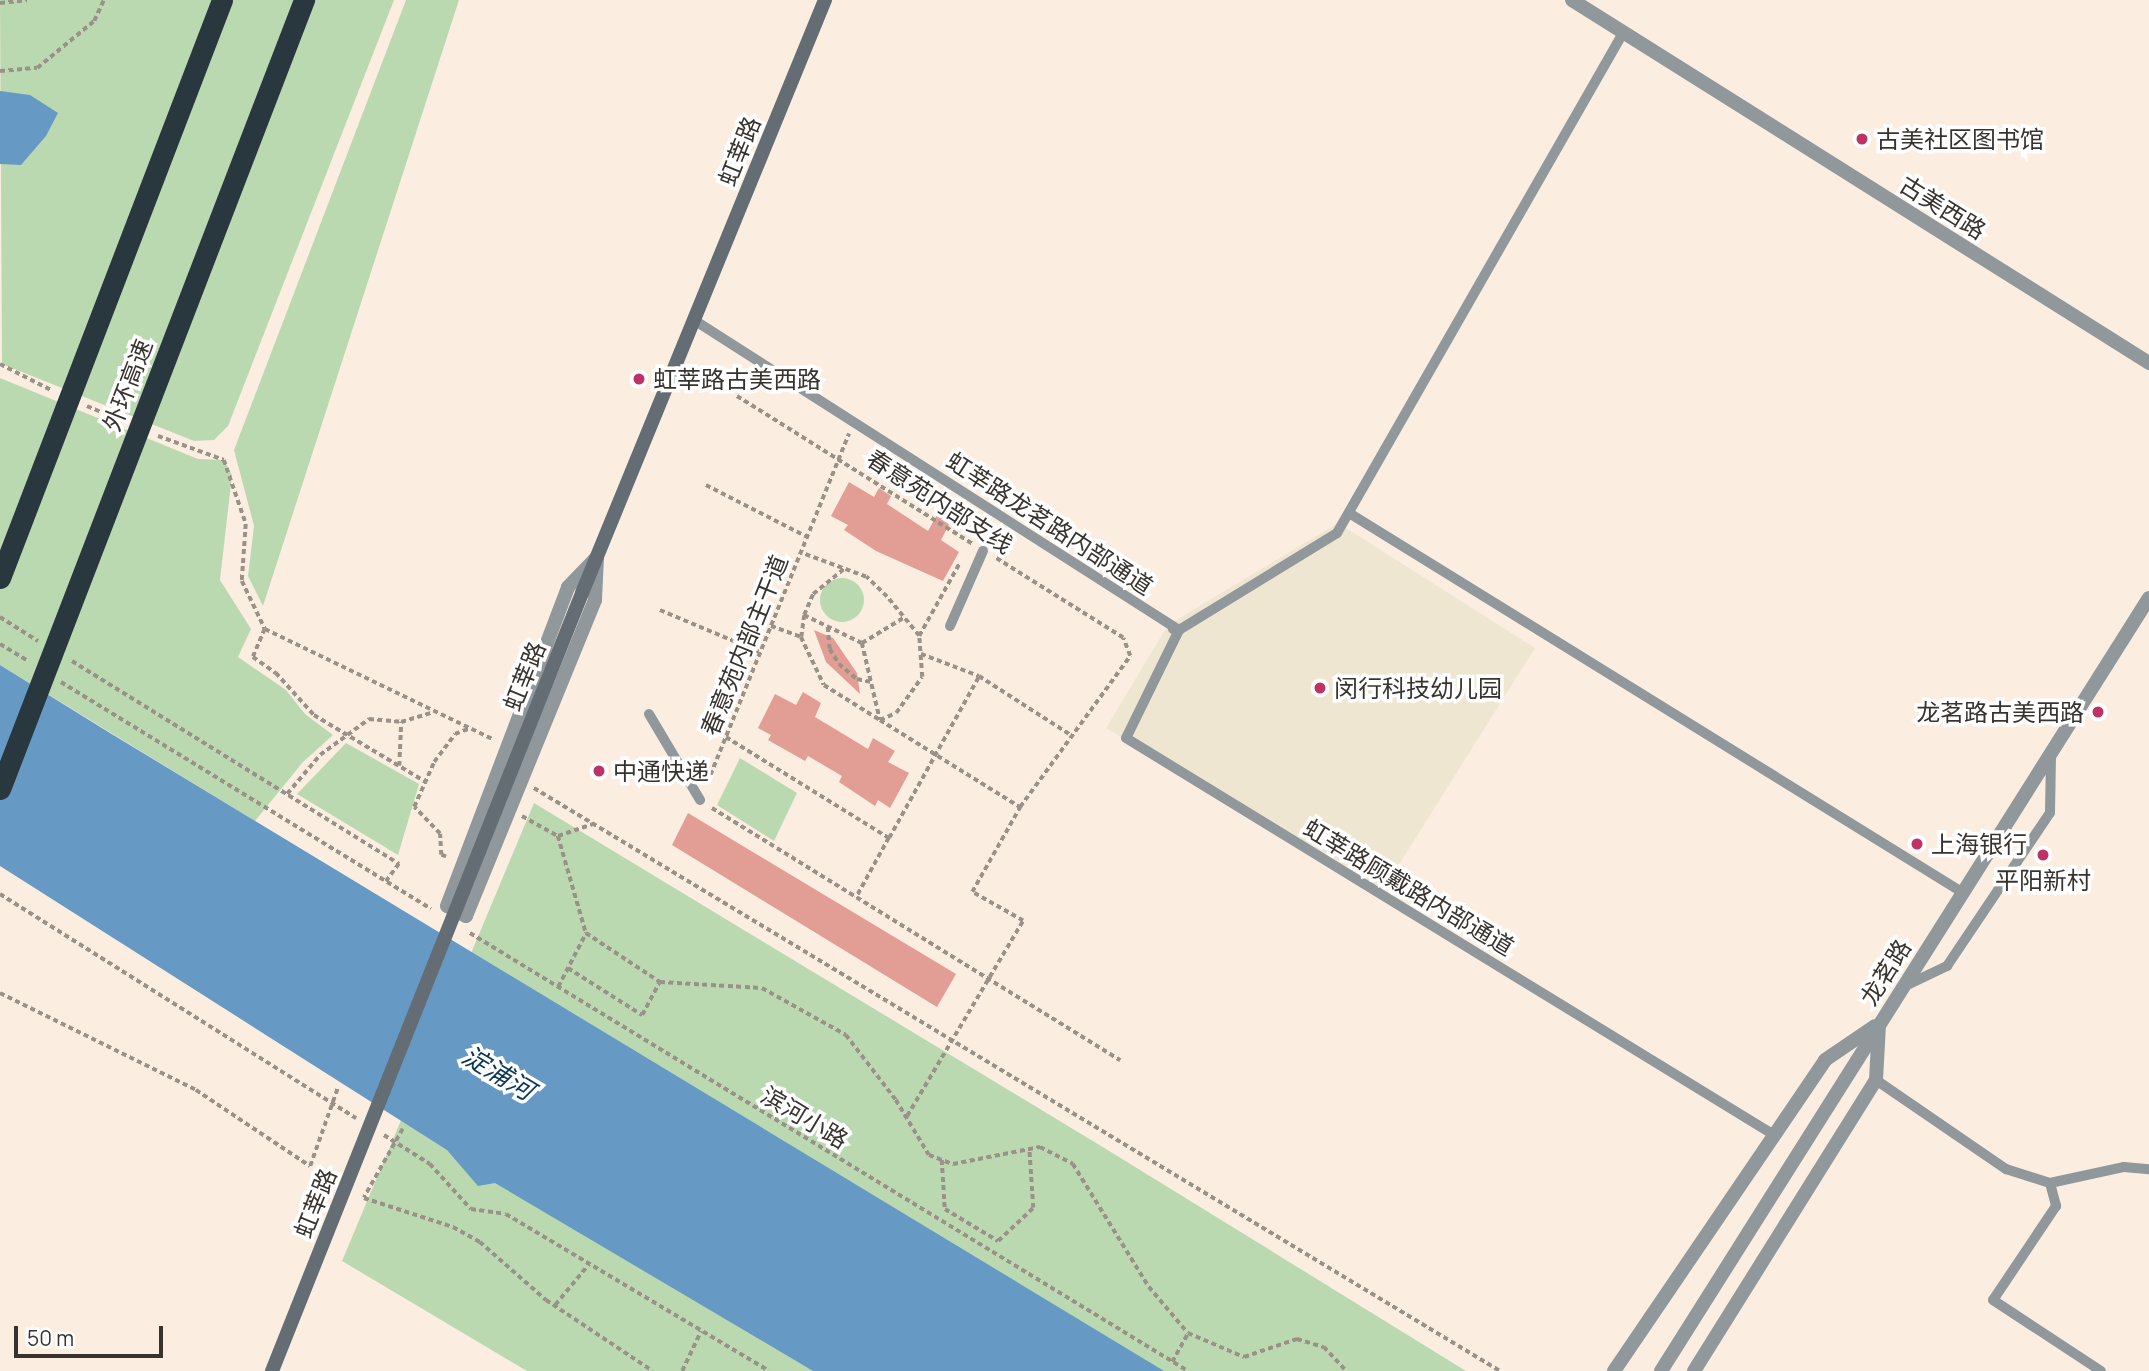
<!DOCTYPE html>
<meta charset="utf-8">
<style>
body{margin:0}
#map{position:relative;width:2149px;height:1371px;overflow:hidden;background:#fbeee1;font-family:Manrope,"Noto Sans SC",sans-serif}
div>[style]{position:absolute}
.education>*{inset:0;background:#efe6d1}
.green>*{inset:0;background:#bbd9b0}
.round{border-radius:50%}
.water>*{inset:0;background:#669ac5}
.building>*{inset:0;background:#e29d94}
.path>*{height:3.5px;margin-top:-1.75px;transform-origin:0;background:repeating-linear-gradient(90deg,#9a9188 0 5px,transparent 0 8.5px)}
.lane>*{height:10px;margin:-5px;padding:0 5px;transform-origin:5px;border-radius:5px;background:#90989c}
.street>*{height:14px;margin:-7px;padding:0 7px;transform-origin:7px;border-radius:7px;background:#90989c}
.secondary>*{height:14px;margin:-7px;padding:0 7px;transform-origin:7px;border-radius:7px;background:#636d73}
.highway>*{height:21px;margin:-10.5px;padding:0 10.5px;transform-origin:10.5px;border-radius:10.5px;background:#29373f}
.dots>*{width:19px;height:19px;translate:-50% -50%;box-sizing:border-box;border:4px solid #fff;border-radius:50%}
span{translate:-50% -50%;white-space:nowrap;text-align:center;line-height:1.15;-webkit-text-stroke:7px #fff;paint-order:stroke}
.poi-label{font-size:24px;color:#38332e}
.left{translate:0 -50%;text-align:left}
.right{translate:-100% -50%;text-align:right}
.street-label{font-size:24px;color:#38332e}
.water-label{font-size:26px;color:#0d3754;font-style:italic}
.scale{position:absolute;left:14px;top:1326px;width:149px;height:32px;box-sizing:border-box;border:4px solid #38332e;border-top:0;padding-left:9px;font-size:21px;line-height:24px;white-space:nowrap;color:#38332e;-webkit-text-stroke:5px #fff;paint-order:stroke}
</style>
<div id="map">
<div class="education">
<div style="clip-path:polygon(1338px 523px,1535px 648px,1383px 890px,1106px 728px,1168px 625px)"></div>
</div>
<div class="green">
<div style="clip-path:polygon(0 0,394px 0,228px 426px,214px 440px,194px 441px,2px 364px)"></div>
<div style="clip-path:polygon(406px 0,459px 0,263px 606px,248px 576px,254px 526px,234px 450px)"></div>
<div style="clip-path:polygon(0 378px,198px 459px,224px 460px,232px 475px,220px 580px,251px 629px,238px 657px,286px 690px,305px 714px,333px 735px,303px 762px,255px 821px,0 665px)"></div>
<div class="round" style="left:820px;top:578px;width:44px;height:44px"></div>
<div style="clip-path:polygon(346px 743px,419px 784px,398px 855px,297px 794px)"></div>
<div style="clip-path:polygon(740px 758px,797px 793px,774px 841px,717px 805px)"></div>
<div style="clip-path:polygon(534px 803px,1106px 1149px,1466px 1371px,527px 1371px,342px 1261px)"></div>
</div>
<div class="water">
<div style="clip-path:polygon(0 91px,30px 95px,58px 113px,46px 136px,21px 165px,0 164px)"></div>
<div style="clip-path:polygon(0 665px,110px 733px,1164px 1371px,813px 1371px,495px 1183px,478px 1186px,447px 1150px,0 866px)"></div>
</div>
<div class="building">
<div style="clip-path:polygon(849px 482px,874px 497px,879px 488px,891px 496px,887px 504px,928px 531px,943px 504px,956px 511px,941px 540px,959px 552px,943px 581px,876px 551px,844px 530px,848px 525px,831px 516px)"></div>
<div style="clip-path:polygon(814px 630px,833px 638px,857px 673px,860px 694px,826px 662px)"></div>
<div style="clip-path:polygon(803px 692px,821px 703px,815px 717px,868px 749px,873px 738px,895px 751px,888px 762px,909px 773px,890px 808px,878px 800px,875px 806px,839px 782px,842px 776px,808px 756px,805px 761px,768px 740px,771px 735px,758px 728px,775px 694px,796px 705px)"></div>
<div style="clip-path:polygon(688px 813px,956px 974px,937px 1007px,672px 845px)"></div>
</div>
<div class="path">
<div style="left:0;top:3px;width:27px;rotate:-6deg"></div>
<div style="left:0;top:71px;width:37px;rotate:-5deg"></div>
<div style="left:37px;top:68px;width:74px;rotate:-39.5deg"></div>
<div style="left:94px;top:21px;width:23px;rotate:-65deg"></div>
<div style="left:0;top:364px;width:57px;rotate:27deg"></div>
<div style="left:737px;top:396px;width:279px;rotate:32.1deg"></div>
<div style="left:87px;top:406px;width:38px;rotate:23deg"></div>
<div style="left:158px;top:436px;width:70px;rotate:20deg"></div>
<div style="left:224px;top:460px;width:68px;rotate:71deg"></div>
<div style="left:246px;top:524px;width:57px;rotate:94deg"></div>
<div style="left:242px;top:581px;width:53px;rotate:64.4deg"></div>
<div style="left:265px;top:629px;width:255px;rotate:25.8deg"></div>
<div style="left:706px;top:485px;width:114px;rotate:27.2deg"></div>
<div style="left:660px;top:610px;width:108px;rotate:22.8deg"></div>
<div style="left:804px;top:615px;width:64px;rotate:25.8deg"></div>
<div style="left:862px;top:643px;width:79px;rotate:76.8deg"></div>
<div style="left:880px;top:720px;width:165px;rotate:31.9deg"></div>
<div style="left:0;top:617px;width:45px;rotate:32.3deg"></div>
<div style="left:771px;top:626px;width:32px;rotate:20deg"></div>
<div style="left:801px;top:637px;width:53px;rotate:64.4deg"></div>
<div style="left:824px;top:685px;width:66px;rotate:32deg"></div>
<div style="left:880px;top:720px;width:17px;rotate:-24deg"></div>
<div style="left:896px;top:713px;width:44px;rotate:-54.2deg"></div>
<div style="left:922px;top:677px;width:41px;rotate:-94.2deg"></div>
<div style="left:919px;top:636px;width:50px;rotate:-129.4deg"></div>
<div style="left:887px;top:597px;width:29px;rotate:-136deg"></div>
<div style="left:866px;top:577px;width:69px;rotate:-159.7deg"></div>
<div style="left:828px;top:627px;width:22px;rotate:85deg"></div>
<div style="left:830px;top:649px;width:17px;rotate:59deg"></div>
<div style="left:839px;top:664px;width:23px;rotate:40deg"></div>
<div style="left:857px;top:679px;width:14px;rotate:12deg"></div>
<div style="left:265px;top:629px;width:30px;rotate:113deg"></div>
<div style="left:253px;top:657px;width:28px;rotate:35deg"></div>
<div style="left:276px;top:673px;width:57px;rotate:47.9deg"></div>
<div style="left:314px;top:715px;width:131px;rotate:30.9deg"></div>
<div style="left:919px;top:636px;width:82px;rotate:-60.9deg"></div>
<div style="left:801px;top:637px;width:22px;rotate:-82deg"></div>
<div style="left:804px;top:615px;width:23px;rotate:-67deg"></div>
<div style="left:813px;top:594px;width:40px;rotate:-39deg"></div>
<div style="left:862px;top:643px;width:50px;rotate:-31.2deg"></div>
<div style="left:0;top:644px;width:33px;rotate:31deg"></div>
<div style="left:921px;top:654px;width:62px;rotate:20.8deg"></div>
<div style="left:72px;top:661px;width:385px;rotate:31.8deg"></div>
<div style="left:399px;top:864px;width:22px;rotate:126deg"></div>
<div style="left:61px;top:682px;width:434px;rotate:31.5deg"></div>
<div style="left:726px;top:737px;width:192px;rotate:31.8deg"></div>
<div style="left:889px;top:838px;width:68px;rotate:118.8deg"></div>
<div style="left:399px;top:766px;width:44px;rotate:-87.4deg"></div>
<div style="left:707px;top:783px;width:377px;rotate:-67.9deg"></div>
<div style="left:534px;top:788px;width:1128px;rotate:31.11deg"></div>
<div style="left:287px;top:794px;width:51px;rotate:-49.8deg"></div>
<div style="left:320px;top:755px;width:61px;rotate:-36.3deg"></div>
<div style="left:369px;top:719px;width:32px;rotate:5deg"></div>
<div style="left:401px;top:722px;width:34px;rotate:-17deg"></div>
<div style="left:712px;top:808px;width:480px;rotate:31.7deg"></div>
<div style="left:522px;top:816px;width:41px;rotate:29.1deg"></div>
<div style="left:558px;top:836px;width:101px;rotate:73.9deg"></div>
<div style="left:586px;top:933px;width:89px;rotate:33.5deg"></div>
<div style="left:660px;top:982px;width:102px;rotate:3.4deg"></div>
<div style="left:762px;top:988px;width:96px;rotate:29.2deg"></div>
<div style="left:846px;top:1035px;width:82px;rotate:52.4deg"></div>
<div style="left:896px;top:1100px;width:64px;rotate:59deg"></div>
<div style="left:929px;top:1155px;width:26px;rotate:21deg"></div>
<div style="left:953px;top:1164px;width:89px;rotate:-11.1deg"></div>
<div style="left:1040px;top:1147px;width:37px;rotate:27deg"></div>
<div style="left:1073px;top:1164px;width:145px;rotate:58.3deg"></div>
<div style="left:1149px;top:1287px;width:60px;rotate:49.7deg"></div>
<div style="left:1188px;top:1333px;width:61px;rotate:23.2deg"></div>
<div style="left:1244px;top:1357px;width:56px;rotate:-18.8deg"></div>
<div style="left:1297px;top:1339px;width:28px;rotate:17deg"></div>
<div style="left:1324px;top:1347px;width:33px;rotate:47deg"></div>
<div style="left:558px;top:836px;width:36px;rotate:-19deg"></div>
<div style="left:889px;top:838px;width:185px;rotate:-60.9deg"></div>
<div style="left:979px;top:676px;width:109px;rotate:32.7deg"></div>
<div style="left:446px;top:857px;width:5px;rotate:-158deg"></div>
<div style="left:441px;top:855px;width:21px;rotate:-93deg"></div>
<div style="left:440px;top:834px;width:37px;rotate:-134deg"></div>
<div style="left:414px;top:807px;width:49px;rotate:-66deg"></div>
<div style="left:434px;top:762px;width:35px;rotate:-53deg"></div>
<div style="left:455px;top:734px;width:17px;rotate:-21deg"></div>
<div style="left:0;top:894px;width:421px;rotate:32.2deg"></div>
<div style="left:470px;top:933px;width:841px;rotate:31.38deg"></div>
<div style="left:568px;top:968px;width:88px;rotate:32.4deg"></div>
<div style="left:642px;top:1015px;width:36px;rotate:-62deg"></div>
<div style="left:558px;top:987px;width:61px;rotate:-62.6deg"></div>
<div style="left:0;top:993px;width:219px;rotate:26.3deg"></div>
<div style="left:196px;top:1090px;width:137px;rotate:33.7deg"></div>
<div style="left:310px;top:1166px;width:84px;rotate:-70.5deg"></div>
<div style="left:907px;top:1116px;width:227px;rotate:-59.3deg"></div>
<div style="left:1023px;top:921px;width:59px;rotate:-150.4deg"></div>
<div style="left:972px;top:892px;width:98px;rotate:-60.5deg"></div>
<div style="left:1020px;top:807px;width:187px;rotate:-53.9deg"></div>
<div style="left:1130px;top:656px;width:19px;rotate:-111deg"></div>
<div style="left:1123px;top:638px;width:152px;rotate:-147.9deg"></div>
<div style="left:403px;top:1129px;width:79px;rotate:119.5deg"></div>
<div style="left:364px;top:1198px;width:94px;rotate:18deg"></div>
<div style="left:453px;top:1227px;width:31px;rotate:29deg"></div>
<div style="left:480px;top:1242px;width:88px;rotate:41.3deg"></div>
<div style="left:546px;top:1300px;width:128px;rotate:33.6deg"></div>
<div style="left:384px;top:1135px;width:54px;rotate:32.2deg"></div>
<div style="left:430px;top:1164px;width:61px;rotate:47.7deg"></div>
<div style="left:471px;top:1209px;width:35px;rotate:8deg"></div>
<div style="left:506px;top:1214px;width:306px;rotate:30.8deg"></div>
<div style="left:942px;top:1160px;width:49px;rotate:86.5deg"></div>
<div style="left:945px;top:1209px;width:62px;rotate:31.1deg"></div>
<div style="left:998px;top:1241px;width:48px;rotate:-43.3deg"></div>
<div style="left:1033px;top:1208px;width:60px;rotate:-93.8deg"></div>
<div style="left:555px;top:1305px;width:53px;rotate:-50.3deg"></div>
<div style="left:1172px;top:1362px;width:33px;rotate:-61deg"></div>
<div style="left:682px;top:1371px;width:44px;rotate:-64.6deg"></div>
</div>
<div class="lane">
<div style="left:694px;top:320px;width:576px;rotate:32.59deg"></div>
<div style="left:1179px;top:630px;width:185px;rotate:-31.5deg"></div>
<div style="left:1337px;top:533px;width:576px;rotate:-60.23deg"></div>
<div style="left:1349px;top:513px;width:721px;rotate:31.73deg"></div>
<div style="left:950px;top:626px;width:82px;rotate:-66.3deg"></div>
<div style="left:1173px;top:629px;width:6px;rotate:9deg"></div>
<div style="left:1179px;top:630px;width:120px;rotate:116.1deg"></div>
<div style="left:1126px;top:738px;width:760px;rotate:31.49deg"></div>
<div style="left:649px;top:714px;width:100px;rotate:59.3deg"></div>
<div style="left:1905px;top:986px;width:47px;rotate:-25.5deg"></div>
<div style="left:1947px;top:966px;width:184px;rotate:-56.1deg"></div>
<div style="left:2050px;top:813px;width:58px;rotate:-89deg"></div>
<div style="left:1876px;top:1080px;width:158px;rotate:34.4deg"></div>
<div style="left:2006px;top:1169px;width:46px;rotate:17.7deg"></div>
<div style="left:2050px;top:1183px;width:76px;rotate:-12.2deg"></div>
<div style="left:2124px;top:1167px;width:25px;rotate:5deg"></div>
<div style="left:2050px;top:1183px;width:24px;rotate:75deg"></div>
<div style="left:2056px;top:1206px;width:113px;rotate:123.8deg"></div>
<div style="left:1993px;top:1300px;width:129px;rotate:33.3deg"></div>
</div>
<div class="street">
<div style="left:1572px;top:0;width:682px;rotate:32.17deg"></div>
<div style="left:597px;top:557px;width:43px;rotate:92.7deg"></div>
<div style="left:595px;top:600px;width:341px;rotate:112.2deg"></div>
<div style="left:466px;top:916px;width:21px;rotate:-152deg"></div>
<div style="left:447px;top:906px;width:341px;rotate:-69.2deg"></div>
<div style="left:568px;top:587px;width:42px;rotate:-46deg"></div>
<div style="left:1614px;top:1371px;width:376px;rotate:-55.8deg"></div>
<div style="left:1825px;top:1060px;width:60px;rotate:-34.2deg"></div>
<div style="left:1661px;top:1371px;width:914px;rotate:-57.74deg"></div>
<div style="left:1694px;top:1371px;width:343px;rotate:-58deg"></div>
<div style="left:1876px;top:1080px;width:55px;rotate:-86.9deg"></div>
</div>
<div class="secondary">
<div style="left:272px;top:1371px;width:837px;rotate:-68.27deg"></div>
<div style="left:582px;top:593px;width:641px;rotate:-67.72deg"></div>
</div>
<div class="highway">
<div style="left:0;top:578px;width:619px;rotate:-68.99deg"></div>
<div style="left:0;top:789px;width:846px;rotate:-68.93deg"></div>
</div>
<div class="dots">
<div style="left:1862px;top:139px;background:#be3265"></div>
<div style="left:639px;top:379px;background:#be3265"></div>
<div style="left:1320px;top:688px;background:#be3265"></div>
<div style="left:2098px;top:712px;background:#be3265"></div>
<div style="left:599px;top:771px;background:#be3265"></div>
<div style="left:1917px;top:844px;background:#be3265"></div>
<div style="left:2043px;top:855px;background:#be3265"></div>
</div>
<div class="poi-label">
<span class="left" style="left:1876px;top:139px">古美社区图书馆</span>
<span class="left" style="left:653px;top:379px">虹莘路古美西路</span>
<span class="left" style="left:1334px;top:688px">闵行科技幼儿园</span>
<span class="right" style="left:2084px;top:712px">龙茗路古美西路</span>
<span class="left" style="left:613px;top:771px">中通快递</span>
<span class="left" style="left:1931px;top:844px">上海银行</span>
<span style="left:2043px;top:880px">平阳新村</span>
</div>
<div class="street-label">
<span style="left:739px;top:151px;rotate:-68deg">虹莘路</span>
<span style="left:1943px;top:207px;rotate:32deg">古美西路</span>
<span style="left:127px;top:385px;rotate:-69deg">外环高速</span>
<span style="left:940px;top:501px;rotate:33deg">春意苑内部支线</span>
<span style="left:1050px;top:523px;rotate:33deg">虹莘路龙茗路内部通道</span>
<span style="left:744px;top:645px;rotate:-68deg">春意苑内部主干道</span>
<span style="left:524px;top:676px;rotate:-68deg">虹莘路</span>
<span style="left:1409px;top:887px;rotate:31deg">虹莘路顾戴路内部通道</span>
<span style="left:1885px;top:972px;rotate:-58deg">龙茗路</span>
<span style="left:805px;top:1117px;rotate:31deg">滨河小路</span>
<span style="left:315px;top:1203px;rotate:-68deg">虹莘路</span>
</div>
<div class="water-label">
<span style="left:498px;top:1073px;rotate:31deg">淀浦河</span>
</div>
<div class="scale">50 m</div>
</div>
